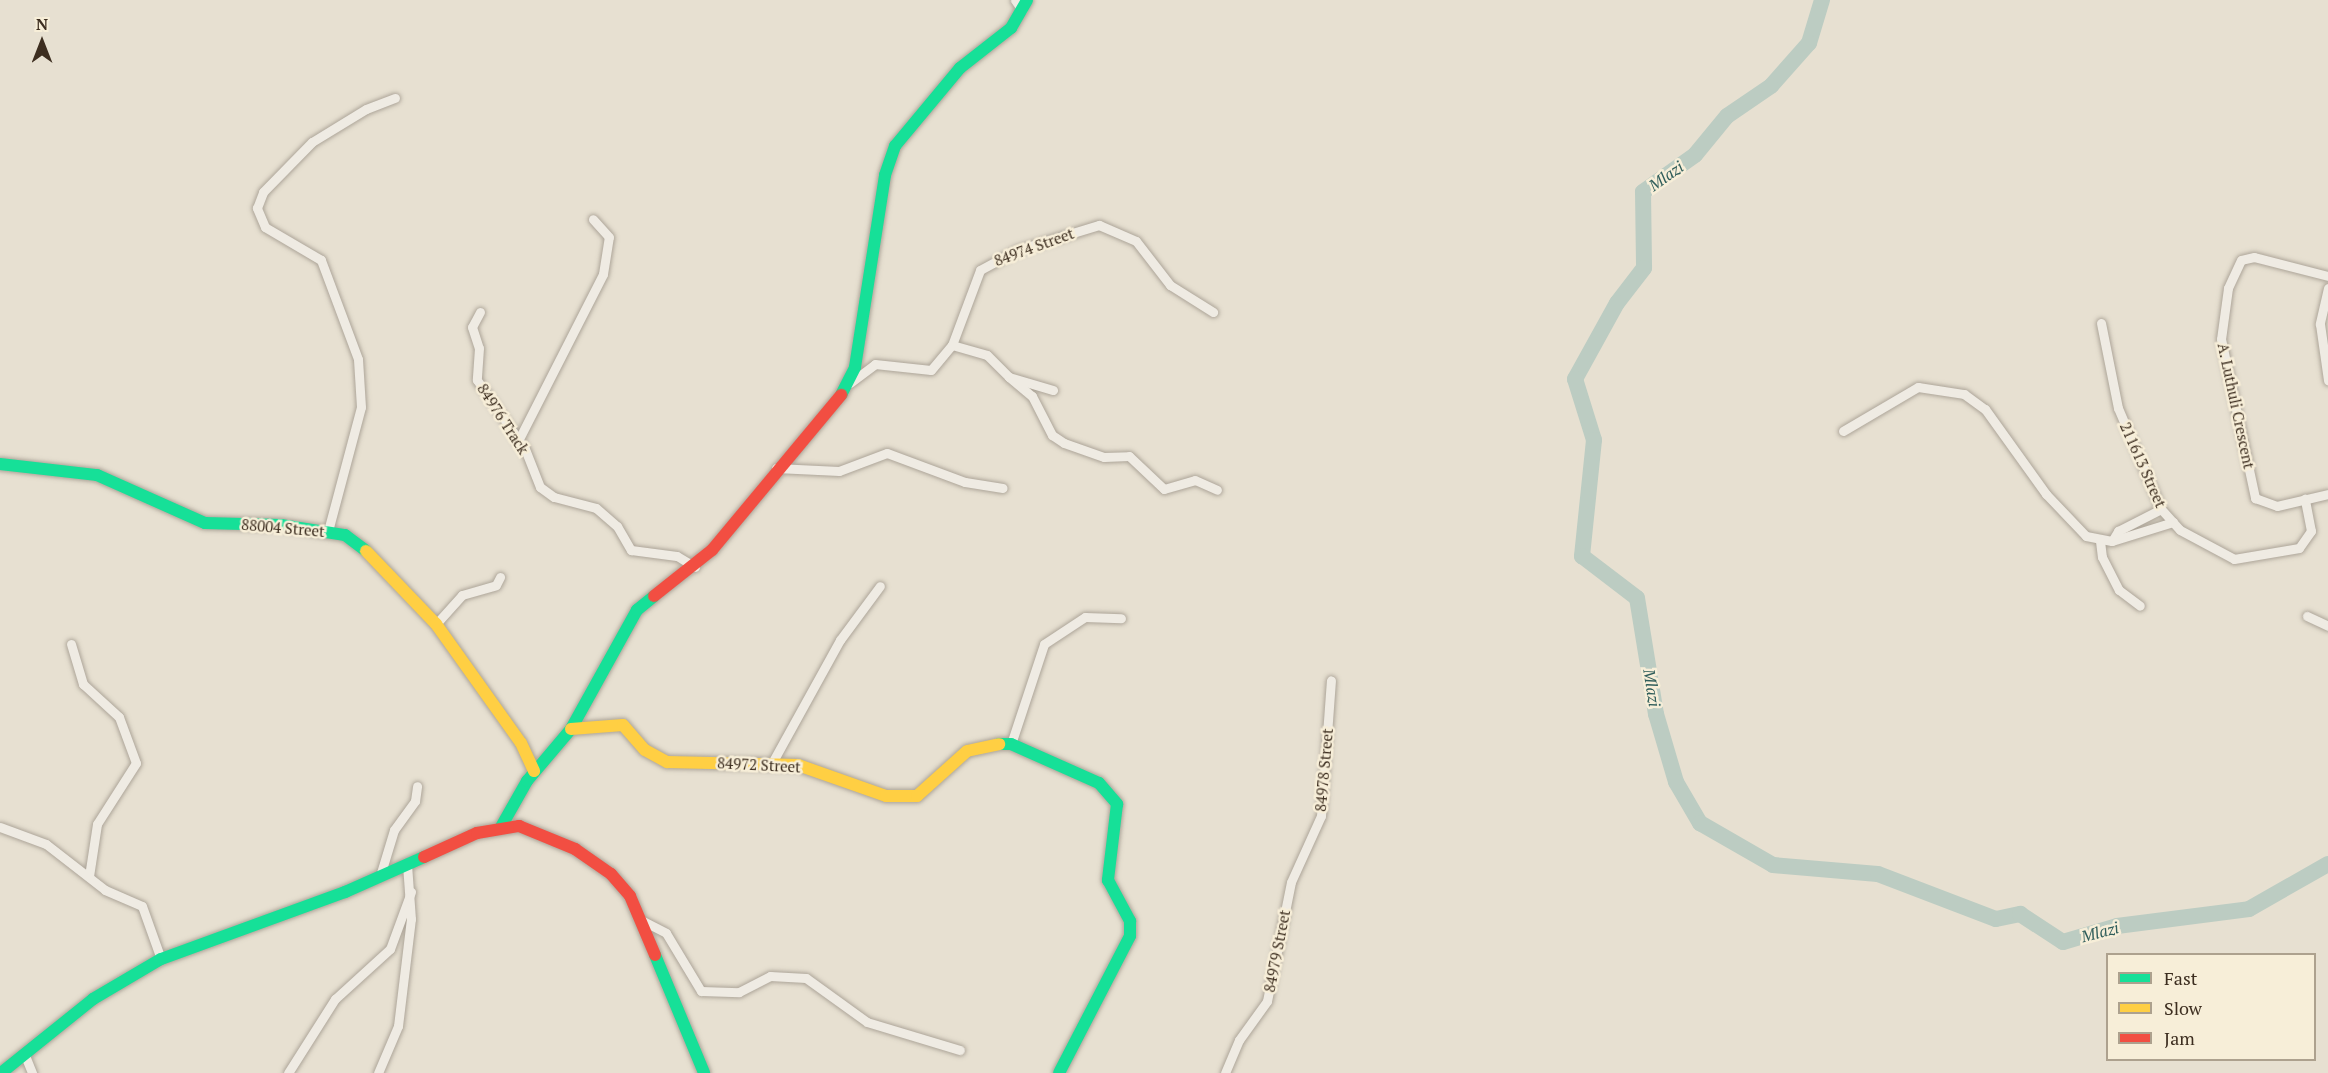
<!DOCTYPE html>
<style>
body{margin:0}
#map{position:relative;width:2328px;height:1073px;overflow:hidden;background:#e7e0d1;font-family:"PT Serif",serif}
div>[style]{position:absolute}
.river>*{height:16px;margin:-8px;padding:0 8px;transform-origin:8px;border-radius:8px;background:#bcccc2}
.roads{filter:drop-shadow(0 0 2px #ada599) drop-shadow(0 0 2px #ada599)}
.street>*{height:9px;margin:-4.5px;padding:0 4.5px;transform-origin:4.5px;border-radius:4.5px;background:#efebe3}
.fast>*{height:12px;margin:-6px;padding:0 6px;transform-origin:6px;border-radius:6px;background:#16e098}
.slow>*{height:12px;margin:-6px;padding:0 6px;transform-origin:6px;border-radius:6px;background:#ffcf43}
.jam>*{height:12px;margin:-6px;padding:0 6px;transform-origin:6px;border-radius:6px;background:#f24e42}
span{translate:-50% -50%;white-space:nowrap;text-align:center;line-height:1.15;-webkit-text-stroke:5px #f7eed8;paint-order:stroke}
.street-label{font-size:15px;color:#3d2e20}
.water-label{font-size:16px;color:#2f5d5a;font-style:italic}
.legend{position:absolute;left:2106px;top:953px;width:210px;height:108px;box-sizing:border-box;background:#f7eed8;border:2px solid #ada18e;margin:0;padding:8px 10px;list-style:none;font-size:18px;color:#3d2e20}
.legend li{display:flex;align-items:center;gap:12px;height:30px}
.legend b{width:30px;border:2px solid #ada18e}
.north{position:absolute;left:12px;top:12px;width:60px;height:60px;-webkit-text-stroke:4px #f7eed8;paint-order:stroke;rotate:0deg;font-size:16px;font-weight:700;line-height:24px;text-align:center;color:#3d2e20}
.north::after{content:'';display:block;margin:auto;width:21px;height:27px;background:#3d2e20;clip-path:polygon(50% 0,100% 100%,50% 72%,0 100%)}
</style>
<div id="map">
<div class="river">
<div style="left:1822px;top:0;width:45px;rotate:106.8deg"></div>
<div style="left:1809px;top:43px;width:57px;rotate:131.5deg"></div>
<div style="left:1771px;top:86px;width:53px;rotate:145.7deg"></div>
<div style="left:1727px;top:116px;width:50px;rotate:129.4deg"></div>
<div style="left:1695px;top:155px;width:64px;rotate:144.6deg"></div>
<div style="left:1643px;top:192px;width:76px;rotate:89.2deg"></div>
<div style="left:1644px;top:268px;width:44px;rotate:127.6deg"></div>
<div style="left:1617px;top:303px;width:87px;rotate:118.9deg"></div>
<div style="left:1575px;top:379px;width:64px;rotate:72.7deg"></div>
<div style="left:1594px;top:440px;width:117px;rotate:95.9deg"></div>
<div style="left:1582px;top:556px;width:69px;rotate:37.4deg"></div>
<div style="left:1637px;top:598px;width:118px;rotate:80.7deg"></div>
<div style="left:1656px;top:714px;width:71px;rotate:73.6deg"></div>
<div style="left:1676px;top:782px;width:48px;rotate:59.7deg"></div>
<div style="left:1700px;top:823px;width:84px;rotate:29.9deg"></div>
<div style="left:1773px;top:865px;width:105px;rotate:4.9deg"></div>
<div style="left:1878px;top:874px;width:126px;rotate:20.9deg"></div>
<div style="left:1996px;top:919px;width:25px;rotate:-12deg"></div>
<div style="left:2020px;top:914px;width:51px;rotate:33.1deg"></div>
<div style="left:2063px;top:942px;width:56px;rotate:-16.5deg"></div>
<div style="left:2117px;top:926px;width:133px;rotate:-7.3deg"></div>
<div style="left:2249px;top:909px;width:91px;rotate:-29.7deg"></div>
</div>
<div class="roads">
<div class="street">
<div style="left:1015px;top:0;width:12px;rotate:55deg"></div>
<div style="left:2328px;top:276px;width:76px;rotate:-165.6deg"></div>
<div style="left:2254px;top:257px;width:13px;rotate:167deg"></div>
<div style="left:2241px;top:260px;width:31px;rotate:115deg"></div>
<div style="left:2228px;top:288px;width:51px;rotate:97.8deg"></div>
<div style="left:2221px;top:339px;width:163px;rotate:77.9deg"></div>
<div style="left:2255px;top:498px;width:23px;rotate:20deg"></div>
<div style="left:2277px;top:506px;width:52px;rotate:-13.2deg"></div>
<div style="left:2328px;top:288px;width:37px;rotate:103deg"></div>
<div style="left:2320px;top:324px;width:57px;rotate:81.9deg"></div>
<div style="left:480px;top:312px;width:17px;rotate:118deg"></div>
<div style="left:472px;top:327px;width:22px;rotate:72deg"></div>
<div style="left:479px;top:348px;width:32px;rotate:94deg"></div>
<div style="left:477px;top:380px;width:84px;rotate:55.2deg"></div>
<div style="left:525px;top:449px;width:41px;rotate:68.5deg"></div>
<div style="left:540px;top:487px;width:17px;rotate:36deg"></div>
<div style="left:554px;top:497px;width:43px;rotate:14.7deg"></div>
<div style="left:596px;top:508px;width:28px;rotate:41deg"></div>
<div style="left:617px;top:526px;width:28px;rotate:60deg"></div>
<div style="left:631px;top:550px;width:46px;rotate:7.4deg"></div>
<div style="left:677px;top:556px;width:21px;rotate:31deg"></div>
<div style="left:2101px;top:323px;width:87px;rotate:78.7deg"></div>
<div style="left:2118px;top:408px;width:110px;rotate:66.9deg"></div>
<div style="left:2161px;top:509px;width:28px;rotate:48deg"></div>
<div style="left:2180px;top:530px;width:61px;rotate:28.2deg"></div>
<div style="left:2234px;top:559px;width:66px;rotate:-9.6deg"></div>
<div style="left:2299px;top:548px;width:21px;rotate:-55deg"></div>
<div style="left:2311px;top:531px;width:33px;rotate:-101deg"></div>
<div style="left:952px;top:345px;width:80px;rotate:-69.5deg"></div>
<div style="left:980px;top:270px;width:42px;rotate:-28.4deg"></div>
<div style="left:1017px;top:250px;width:86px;rotate:-17deg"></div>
<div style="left:1099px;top:225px;width:40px;rotate:23.4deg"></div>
<div style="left:1136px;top:241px;width:56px;rotate:52.3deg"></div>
<div style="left:1170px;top:285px;width:51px;rotate:32.1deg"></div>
<div style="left:1009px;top:377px;width:30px;rotate:40deg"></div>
<div style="left:1032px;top:396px;width:44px;rotate:62.9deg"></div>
<div style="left:1052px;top:435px;width:14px;rotate:34deg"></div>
<div style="left:1064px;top:443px;width:42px;rotate:19.3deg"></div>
<div style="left:1104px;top:457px;width:25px;rotate:-2deg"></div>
<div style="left:1129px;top:456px;width:48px;rotate:43.3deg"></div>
<div style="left:1164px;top:489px;width:32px;rotate:-16deg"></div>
<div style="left:1195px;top:480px;width:24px;rotate:24deg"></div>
<div style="left:850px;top:383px;width:31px;rotate:-37deg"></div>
<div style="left:875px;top:364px;width:56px;rotate:6.1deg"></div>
<div style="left:931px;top:370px;width:33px;rotate:-50deg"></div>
<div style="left:952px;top:345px;width:36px;rotate:16deg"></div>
<div style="left:987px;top:355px;width:31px;rotate:45deg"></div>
<div style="left:1009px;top:377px;width:46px;rotate:16.5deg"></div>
<div style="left:1843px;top:431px;width:87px;rotate:-30.4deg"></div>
<div style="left:1918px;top:387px;width:47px;rotate:8.7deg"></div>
<div style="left:1964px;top:394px;width:26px;rotate:36deg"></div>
<div style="left:1985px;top:409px;width:105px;rotate:54.3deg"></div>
<div style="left:2046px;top:494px;width:58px;rotate:46.4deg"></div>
<div style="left:2086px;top:536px;width:26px;rotate:11deg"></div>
<div style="left:2112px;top:541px;width:64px;rotate:-17.3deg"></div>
<div style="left:518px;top:441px;width:187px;rotate:-63deg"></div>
<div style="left:603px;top:274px;width:37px;rotate:-81deg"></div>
<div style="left:609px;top:237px;width:24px;rotate:-132deg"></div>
<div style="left:776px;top:468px;width:63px;rotate:2.7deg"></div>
<div style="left:839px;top:471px;width:51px;rotate:-20.6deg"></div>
<div style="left:887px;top:453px;width:83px;rotate:20.4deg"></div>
<div style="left:965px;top:482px;width:38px;rotate:9deg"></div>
<div style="left:328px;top:531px;width:128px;rotate:-75.1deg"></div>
<div style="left:361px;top:407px;width:48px;rotate:-93.6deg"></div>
<div style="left:358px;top:359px;width:106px;rotate:-110.5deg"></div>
<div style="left:321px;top:260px;width:65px;rotate:-149.5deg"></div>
<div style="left:265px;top:227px;width:21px;rotate:-113deg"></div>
<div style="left:257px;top:208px;width:17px;rotate:-69deg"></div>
<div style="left:263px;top:192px;width:70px;rotate:-45.6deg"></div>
<div style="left:312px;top:142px;width:63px;rotate:-31.4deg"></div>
<div style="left:366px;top:109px;width:31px;rotate:-21deg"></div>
<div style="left:2100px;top:541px;width:16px;rotate:83deg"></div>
<div style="left:2102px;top:557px;width:37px;rotate:63deg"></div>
<div style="left:2119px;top:590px;width:26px;rotate:37deg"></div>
<div style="left:2112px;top:541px;width:12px;rotate:-59deg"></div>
<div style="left:2118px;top:531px;width:48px;rotate:-27.1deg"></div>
<div style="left:2307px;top:616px;width:23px;rotate:25deg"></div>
<div style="left:436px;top:624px;width:39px;rotate:-48deg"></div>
<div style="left:462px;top:595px;width:35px;rotate:-16deg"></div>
<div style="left:496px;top:585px;width:9px;rotate:-63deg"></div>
<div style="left:71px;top:644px;width:42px;rotate:73.3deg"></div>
<div style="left:83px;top:684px;width:49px;rotate:42.5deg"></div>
<div style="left:119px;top:717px;width:49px;rotate:69.7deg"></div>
<div style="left:136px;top:763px;width:72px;rotate:122.6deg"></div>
<div style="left:97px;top:824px;width:53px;rotate:98.7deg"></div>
<div style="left:1011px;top:744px;width:105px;rotate:-71.7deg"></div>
<div style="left:1044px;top:644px;width:49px;rotate:-33.4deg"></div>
<div style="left:1085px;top:617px;width:36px;rotate:2deg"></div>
<div style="left:772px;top:763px;width:141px;rotate:-61.1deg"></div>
<div style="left:840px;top:640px;width:67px;rotate:-53.5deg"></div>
<div style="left:0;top:827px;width:49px;rotate:20.3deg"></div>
<div style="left:46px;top:844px;width:75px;rotate:37.9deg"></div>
<div style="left:105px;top:890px;width:40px;rotate:23.4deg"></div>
<div style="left:142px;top:906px;width:56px;rotate:70.3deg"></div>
<div style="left:380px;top:876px;width:48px;rotate:-73.1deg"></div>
<div style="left:394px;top:830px;width:36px;rotate:-54deg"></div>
<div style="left:415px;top:801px;width:15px;rotate:-82deg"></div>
<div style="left:641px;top:920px;width:28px;rotate:27deg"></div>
<div style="left:666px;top:933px;width:68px;rotate:58.9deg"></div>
<div style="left:701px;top:991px;width:38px;rotate:2deg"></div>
<div style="left:739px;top:992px;width:35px;rotate:-27deg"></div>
<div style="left:770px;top:976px;width:36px;rotate:3deg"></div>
<div style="left:806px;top:978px;width:75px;rotate:35.8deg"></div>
<div style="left:867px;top:1022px;width:97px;rotate:16.8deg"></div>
<div style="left:24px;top:1053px;width:22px;rotate:68deg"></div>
<div style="left:288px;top:1073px;width:88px;rotate:-57.6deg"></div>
<div style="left:335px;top:999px;width:74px;rotate:-42.3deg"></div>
<div style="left:390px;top:949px;width:61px;rotate:-69.8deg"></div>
<div style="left:378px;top:1073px;width:51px;rotate:-66.9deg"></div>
<div style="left:398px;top:1026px;width:108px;rotate:-83.1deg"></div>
<div style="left:411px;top:919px;width:55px;rotate:-94.2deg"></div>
<div style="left:1225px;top:1073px;width:36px;rotate:-67deg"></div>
<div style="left:1239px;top:1040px;width:48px;rotate:-54.3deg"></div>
<div style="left:1267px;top:1001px;width:121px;rotate:-78.6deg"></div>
<div style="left:1291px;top:882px;width:72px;rotate:-65.6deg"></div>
<div style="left:1321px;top:816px;width:136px;rotate:-85.8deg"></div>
</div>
<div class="fast">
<div style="left:841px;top:395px;width:31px;rotate:-63deg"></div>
<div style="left:855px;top:367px;width:194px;rotate:-81.1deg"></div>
<div style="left:885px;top:175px;width:31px;rotate:-71deg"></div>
<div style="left:895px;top:146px;width:102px;rotate:-50.2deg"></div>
<div style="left:960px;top:68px;width:65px;rotate:-38.1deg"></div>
<div style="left:1011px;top:28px;width:32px;rotate:-60deg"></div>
<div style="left:0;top:464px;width:98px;rotate:6.5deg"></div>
<div style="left:97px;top:475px;width:118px;rotate:24deg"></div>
<div style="left:205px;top:523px;width:76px;rotate:1.5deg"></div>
<div style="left:281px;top:525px;width:65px;rotate:8.9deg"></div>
<div style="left:345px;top:535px;width:26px;rotate:37deg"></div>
<div style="left:999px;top:744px;width:12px"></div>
<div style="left:1011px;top:744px;width:96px;rotate:23.9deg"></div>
<div style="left:1099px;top:783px;width:28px;rotate:49deg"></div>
<div style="left:1117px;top:804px;width:77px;rotate:96.8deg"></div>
<div style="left:1108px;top:880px;width:47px;rotate:61.8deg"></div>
<div style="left:1130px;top:921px;width:15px;rotate:90deg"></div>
<div style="left:1130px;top:936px;width:154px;rotate:117.4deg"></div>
<div style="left:501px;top:827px;width:53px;rotate:-60.5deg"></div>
<div style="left:527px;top:781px;width:68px;rotate:-49.8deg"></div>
<div style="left:571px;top:729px;width:136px;rotate:-61deg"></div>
<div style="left:637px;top:610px;width:22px;rotate:-39deg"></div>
<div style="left:655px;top:955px;width:128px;rotate:67.4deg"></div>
<div style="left:1px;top:1073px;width:118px;rotate:-38.8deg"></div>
<div style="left:93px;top:999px;width:79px;rotate:-30.5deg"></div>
<div style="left:161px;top:959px;width:196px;rotate:-20deg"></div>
<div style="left:345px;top:892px;width:86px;rotate:-23.9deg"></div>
</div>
<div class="slow">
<div style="left:366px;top:551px;width:101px;rotate:46.2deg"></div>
<div style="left:436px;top:624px;width:146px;rotate:54.5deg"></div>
<div style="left:521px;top:743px;width:31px;rotate:65deg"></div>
<div style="left:571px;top:729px;width:52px;rotate:-4.4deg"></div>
<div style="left:623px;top:725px;width:33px;rotate:49deg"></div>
<div style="left:645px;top:750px;width:25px;rotate:29deg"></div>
<div style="left:667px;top:762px;width:131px;rotate:1.3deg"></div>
<div style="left:798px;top:765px;width:93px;rotate:19.4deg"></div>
<div style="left:886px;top:796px;width:31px"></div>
<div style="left:917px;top:796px;width:67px;rotate:-42deg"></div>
<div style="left:967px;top:751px;width:33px;rotate:-12deg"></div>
</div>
<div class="jam">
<div style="left:654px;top:596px;width:74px;rotate:-38.4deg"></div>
<div style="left:712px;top:550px;width:202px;rotate:-50.2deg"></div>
<div style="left:424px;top:857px;width:58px;rotate:-24.4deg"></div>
<div style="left:477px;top:833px;width:43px;rotate:-9.5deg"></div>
<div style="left:519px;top:826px;width:61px;rotate:22.3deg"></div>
<div style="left:575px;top:849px;width:44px;rotate:34.8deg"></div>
<div style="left:611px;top:874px;width:29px;rotate:49deg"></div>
<div style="left:630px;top:896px;width:64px;rotate:67deg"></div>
</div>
</div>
<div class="street-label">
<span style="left:1034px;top:247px;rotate:-20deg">84974 Street</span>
<span style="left:2236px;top:406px;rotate:78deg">A. Luthuli Crescent</span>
<span style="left:503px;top:419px;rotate:57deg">84976 Track</span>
<span style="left:2143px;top:465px;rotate:66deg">211613 Street</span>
<span style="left:283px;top:528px;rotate:5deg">88004 Street</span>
<span style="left:759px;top:765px;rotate:3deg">84972 Street</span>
<span style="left:1324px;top:770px;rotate:-85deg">84978 Street</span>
<span style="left:1277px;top:951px;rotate:-79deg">84979 Street</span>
</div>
<div class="water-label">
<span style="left:1666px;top:176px;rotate:-35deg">Mlazi</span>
<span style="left:1652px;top:688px;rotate:81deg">Mlazi</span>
<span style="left:2100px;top:932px;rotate:-15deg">Mlazi</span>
</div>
<ul class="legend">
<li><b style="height:8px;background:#16e098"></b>Fast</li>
<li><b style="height:8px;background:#ffcf43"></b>Slow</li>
<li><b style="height:8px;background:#f24e42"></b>Jam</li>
</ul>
<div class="north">N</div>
</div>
